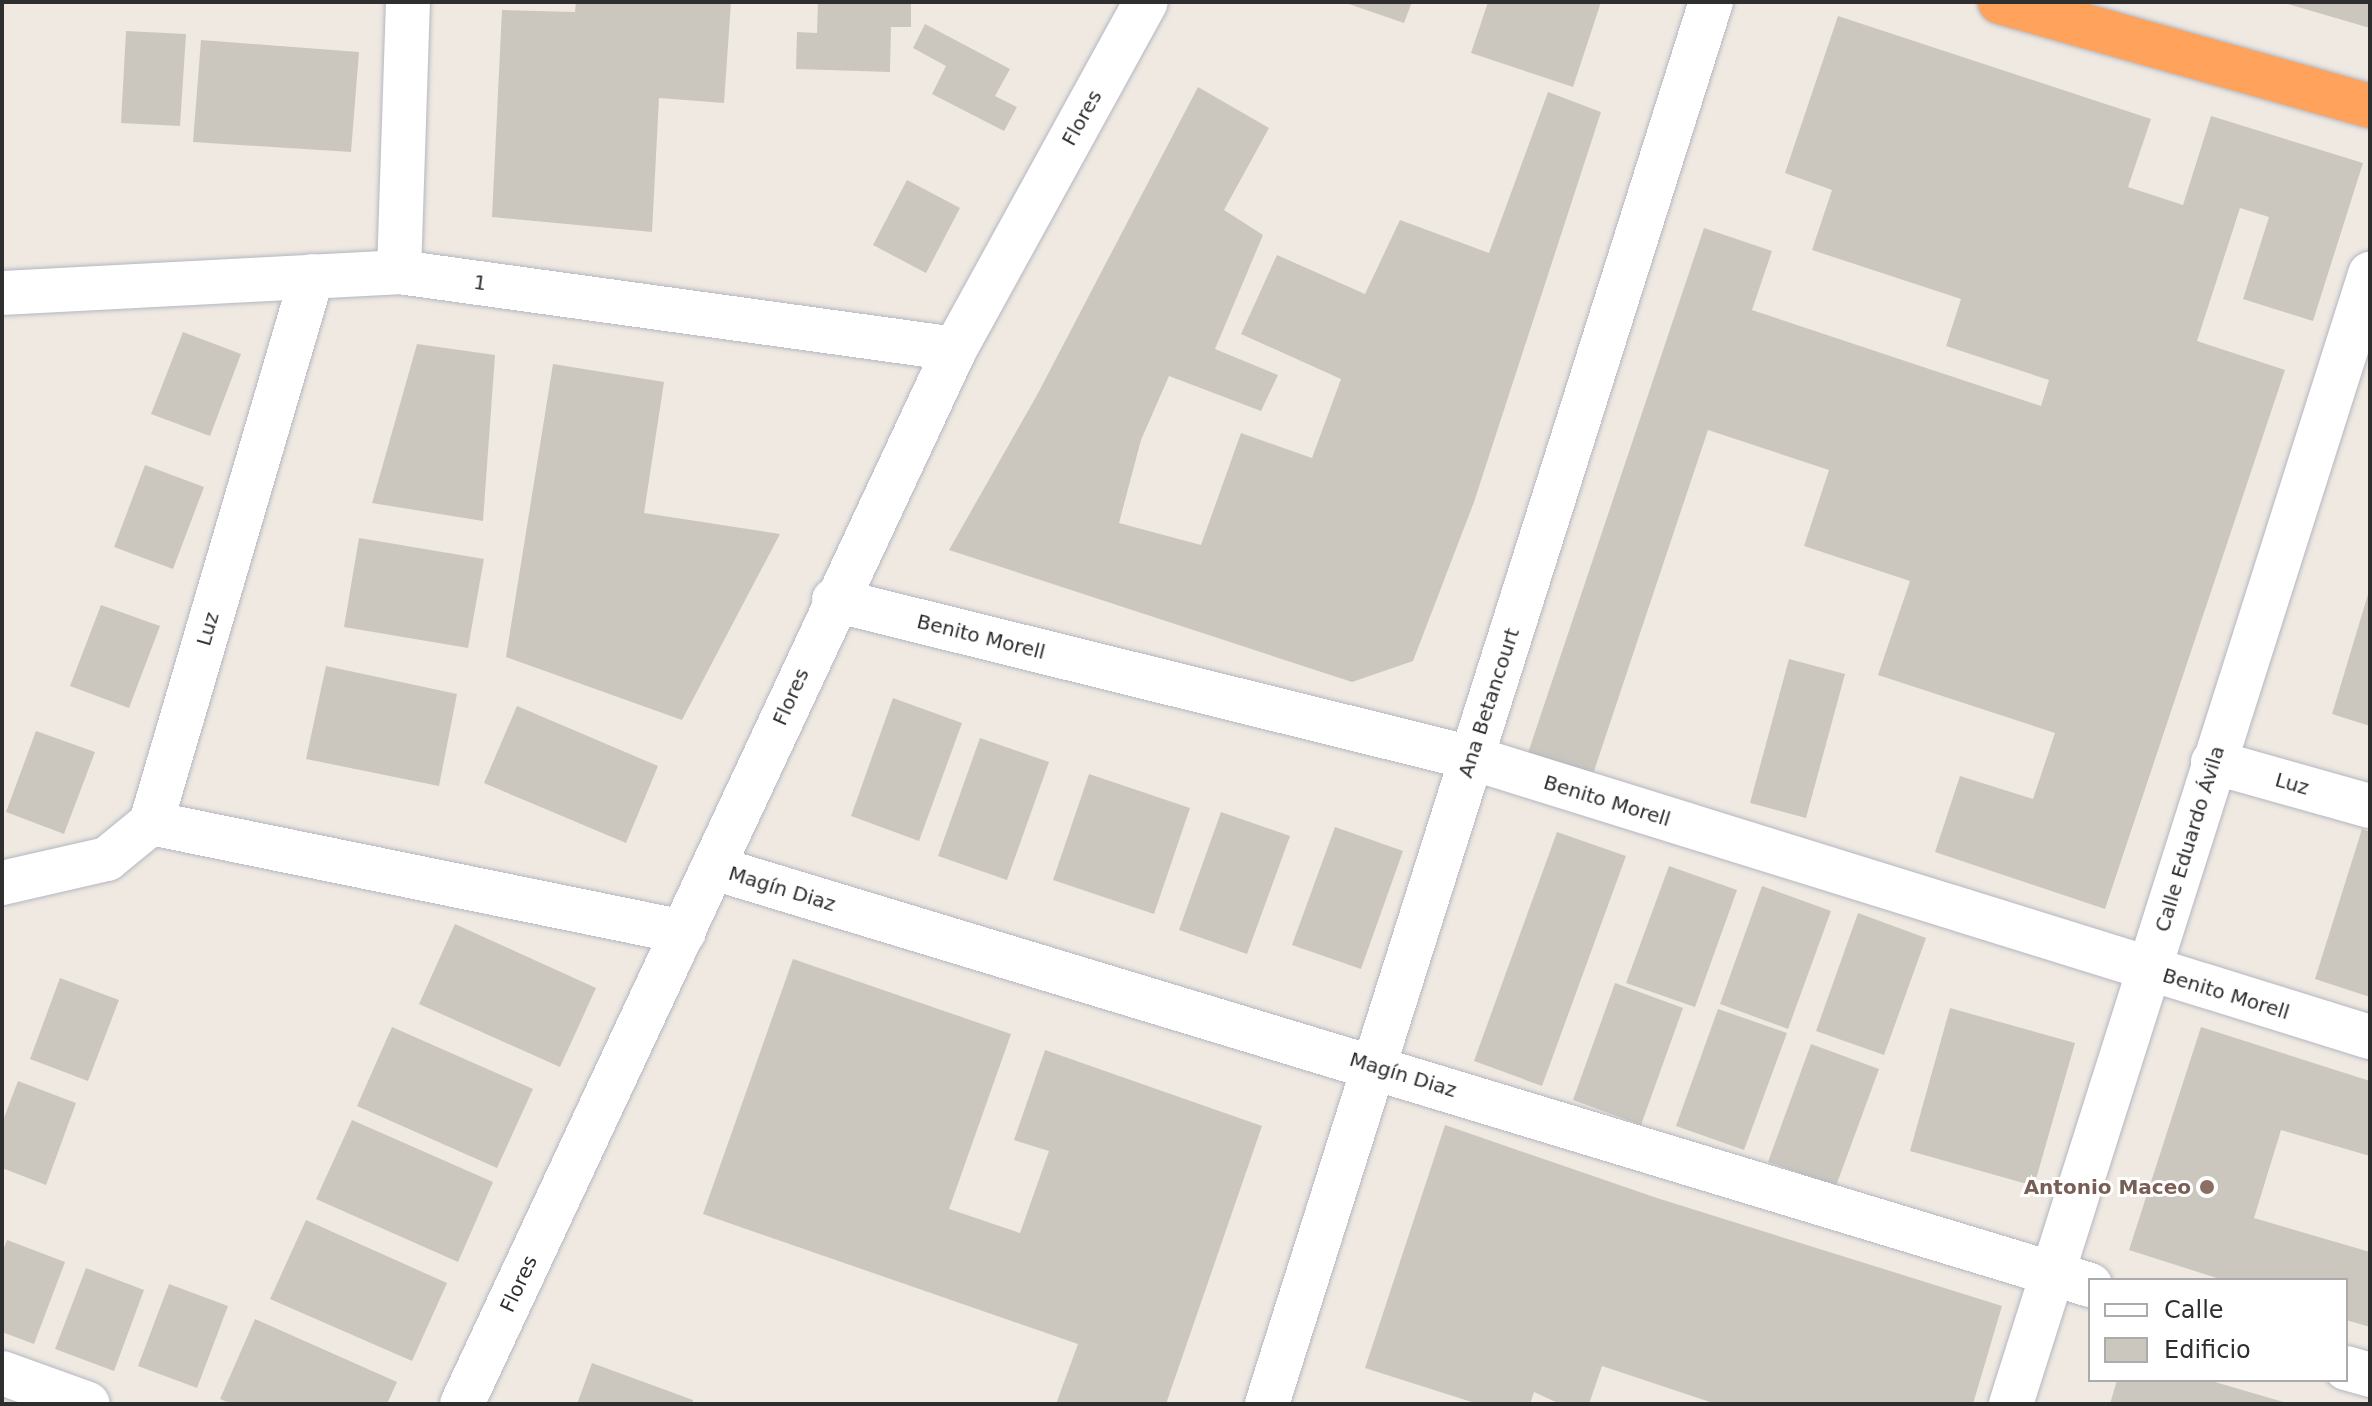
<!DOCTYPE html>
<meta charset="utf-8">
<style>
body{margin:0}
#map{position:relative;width:2372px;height:1406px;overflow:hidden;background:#efe9e1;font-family:"DejaVu Sans",sans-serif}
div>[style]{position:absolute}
.building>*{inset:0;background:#cbc7bf}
.roads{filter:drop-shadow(0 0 2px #b4b7c1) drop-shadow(0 0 2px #b4b7c1)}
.street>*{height:44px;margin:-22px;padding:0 22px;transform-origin:22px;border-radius:22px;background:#fff}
.secondary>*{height:44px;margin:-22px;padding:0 22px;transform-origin:22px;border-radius:22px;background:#fff}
.highway>*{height:44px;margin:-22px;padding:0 22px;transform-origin:22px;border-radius:22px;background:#ffa35c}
.dots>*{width:22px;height:22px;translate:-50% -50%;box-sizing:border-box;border:4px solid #fff;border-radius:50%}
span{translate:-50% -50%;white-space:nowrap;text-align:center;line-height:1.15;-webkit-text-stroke:6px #fff;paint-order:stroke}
.street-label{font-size:20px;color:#2e2e2e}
.education-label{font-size:20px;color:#785e54;font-weight:700}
.right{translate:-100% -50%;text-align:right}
.frame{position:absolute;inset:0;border:4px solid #2e2e2e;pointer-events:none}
.legend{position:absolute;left:2088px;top:1278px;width:260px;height:104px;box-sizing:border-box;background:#fff;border:2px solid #ababab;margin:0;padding:10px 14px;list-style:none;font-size:24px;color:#2e2e2e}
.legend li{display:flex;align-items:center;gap:16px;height:40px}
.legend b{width:40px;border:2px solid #ababab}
</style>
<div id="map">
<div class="building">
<div style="clip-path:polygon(576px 2px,731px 2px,724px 103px,659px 98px,652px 232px,492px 217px,502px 10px,575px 12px)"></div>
<div style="clip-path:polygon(818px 2px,911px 2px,911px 27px,891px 27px,890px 72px,796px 69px,797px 32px,817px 33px)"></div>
<div style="clip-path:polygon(1343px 2px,1412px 2px,1404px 23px)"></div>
<div style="clip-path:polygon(1488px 2px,1601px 2px,1573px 87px,1471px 53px)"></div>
<div style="clip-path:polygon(2284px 2px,2370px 2px,2370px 28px,2284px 3px)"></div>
<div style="clip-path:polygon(1838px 16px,2151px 119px,2128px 187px,2183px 205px,2211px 116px,2363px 163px,2313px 321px,2243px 299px,2269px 217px,2240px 208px,2197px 341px,2285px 370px,2105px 909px,1935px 852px,1960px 776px,2033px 799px,2055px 733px,1878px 675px,1910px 581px,1804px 546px,1829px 470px,1708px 430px,1593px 774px,1528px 753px,1704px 228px,1772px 251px,1752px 310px,2041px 406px,2049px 380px,1946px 346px,1961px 299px,1812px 250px,1832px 190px,1785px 173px)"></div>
<div style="clip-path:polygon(925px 24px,1010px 69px,995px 96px,1017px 107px,1004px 131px,932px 94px,946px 66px,913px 48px)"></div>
<div style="clip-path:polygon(126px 31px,186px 34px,180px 126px,121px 123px)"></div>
<div style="clip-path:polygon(201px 40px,359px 52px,351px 152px,193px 142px)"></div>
<div style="clip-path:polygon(1198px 87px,1269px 128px,1224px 210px,1263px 235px,1215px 349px,1278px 375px,1261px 411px,1169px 376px,1141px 440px,1119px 523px,1201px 545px,1241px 433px,1312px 458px,1341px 379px,1241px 334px,1277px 255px,1365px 294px,1400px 220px,1489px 253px,1548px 92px,1601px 112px,1474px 502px,1413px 661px,1352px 682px,949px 550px,1037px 395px)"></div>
<div style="clip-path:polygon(907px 180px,960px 208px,926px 273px,873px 245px)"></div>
<div style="clip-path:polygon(183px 332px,241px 354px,210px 436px,151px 414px)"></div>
<div style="clip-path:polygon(417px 344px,495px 355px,483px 521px,372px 503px)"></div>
<div style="clip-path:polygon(553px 364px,664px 382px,644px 513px,780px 534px,682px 720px,506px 657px)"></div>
<div style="clip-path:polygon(145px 465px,204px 487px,173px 569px,114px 547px)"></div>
<div style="clip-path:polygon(359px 538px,484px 559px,468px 648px,344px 627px)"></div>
<div style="clip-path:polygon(2369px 591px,2370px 591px,2370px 726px,2332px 714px)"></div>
<div style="clip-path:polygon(101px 605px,160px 626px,129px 708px,70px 686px)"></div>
<div style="clip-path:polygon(1789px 659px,1845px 674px,1806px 818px,1750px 803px)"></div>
<div style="clip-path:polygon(326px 666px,457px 694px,439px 786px,306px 759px)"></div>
<div style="clip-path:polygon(893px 698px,962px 723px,919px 841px,851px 816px)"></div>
<div style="clip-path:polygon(517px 706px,658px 766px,626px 843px,484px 783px)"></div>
<div style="clip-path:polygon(36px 731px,95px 752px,64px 834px,6px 812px)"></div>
<div style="clip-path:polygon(980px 738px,1049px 762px,1007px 880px,938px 856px)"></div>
<div style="clip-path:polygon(1089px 774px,1190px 808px,1154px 914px,1053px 880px)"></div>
<div style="clip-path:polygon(1221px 812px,1290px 836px,1247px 954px,1179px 930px)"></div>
<div style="clip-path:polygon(1335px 827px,1403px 851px,1361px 969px,1292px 945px)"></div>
<div style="clip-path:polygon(2362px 829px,2370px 832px,2370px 997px,2315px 979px)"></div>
<div style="clip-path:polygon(1557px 832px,1626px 856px,1542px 1086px,1474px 1061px)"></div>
<div style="clip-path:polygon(1669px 866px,1737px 890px,1695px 1007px,1626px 983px)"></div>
<div style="clip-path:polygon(1762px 886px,1831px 911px,1788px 1029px,1720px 1004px)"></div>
<div style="clip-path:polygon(1858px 913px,1926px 938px,1884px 1055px,1816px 1031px)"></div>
<div style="clip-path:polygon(455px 924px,596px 988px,560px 1067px,419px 1004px)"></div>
<div style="clip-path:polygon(793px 959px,1011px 1034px,949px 1209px,1020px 1233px,1049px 1151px,1014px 1140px,1045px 1050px,1262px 1126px,1166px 1404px,1056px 1404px,1078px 1344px,703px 1214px)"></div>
<div style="clip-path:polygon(60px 978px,119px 1000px,88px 1081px,30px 1059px)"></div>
<div style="clip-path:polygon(1615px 983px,1683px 1008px,1641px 1125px,1573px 1100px)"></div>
<div style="clip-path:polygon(1950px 1008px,2075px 1043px,2034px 1186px,1910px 1151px)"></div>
<div style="clip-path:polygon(1718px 1009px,1787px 1033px,1744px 1150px,1676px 1126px)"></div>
<div style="clip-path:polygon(392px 1027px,533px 1089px,497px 1168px,357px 1106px)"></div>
<div style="clip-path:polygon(2201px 1027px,2370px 1081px,2370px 1156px,2281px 1130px,2254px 1218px,2370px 1252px,2370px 1327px,2346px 1320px,2346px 1280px,2223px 1280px,2129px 1250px)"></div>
<div style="clip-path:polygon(1811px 1044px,1879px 1069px,1836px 1186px,1768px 1162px)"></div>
<div style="clip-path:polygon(18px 1081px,76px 1103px,46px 1185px,2px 1168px,2px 1123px)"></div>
<div style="clip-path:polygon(352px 1120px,493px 1182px,458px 1262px,316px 1199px)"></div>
<div style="clip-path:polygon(1445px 1125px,1657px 1198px,2002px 1306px,1973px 1404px,1716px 1404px,1602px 1366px,1589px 1404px,1560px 1404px,1534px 1392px,1530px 1404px,1478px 1404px,1365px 1368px)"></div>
<div style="clip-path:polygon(306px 1220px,447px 1283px,412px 1361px,270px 1299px)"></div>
<div style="clip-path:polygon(7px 1240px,65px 1262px,34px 1344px,2px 1332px,2px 1253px)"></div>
<div style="clip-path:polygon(86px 1268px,144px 1290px,114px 1371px,55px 1349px)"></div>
<div style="clip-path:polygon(169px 1284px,228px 1306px,197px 1388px,138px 1366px)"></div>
<div style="clip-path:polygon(255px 1319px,397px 1382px,387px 1404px,232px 1404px,220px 1399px)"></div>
<div style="clip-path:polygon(592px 1363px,693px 1400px,692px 1404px,577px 1404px)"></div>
<div style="clip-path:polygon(2117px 1380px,2208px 1380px,2287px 1403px,2110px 1404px)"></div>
</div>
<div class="roads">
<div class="street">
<div style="left:399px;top:272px;width:270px;rotate:-88.1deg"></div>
<div style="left:2px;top:293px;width:398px;rotate:-3deg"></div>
<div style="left:399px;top:272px;width:561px;rotate:7.88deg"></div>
<div style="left:834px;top:600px;width:657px;rotate:13.91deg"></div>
<div style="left:1472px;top:758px;width:940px;rotate:17.26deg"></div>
<div style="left:2213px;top:762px;width:163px;rotate:15.7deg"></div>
<div style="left:151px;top:823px;width:544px;rotate:11.56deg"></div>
<div style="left:714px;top:868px;width:1438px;rotate:16.86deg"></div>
<div style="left:2px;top:883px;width:108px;rotate:-12.9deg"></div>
<div style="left:107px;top:859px;width:57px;rotate:-39.3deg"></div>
<div style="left:151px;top:823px;width:570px;rotate:-73.6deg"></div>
<div style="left:2346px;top:1368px;width:25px;rotate:16deg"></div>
<div style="left:1267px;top:1404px;width:1471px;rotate:-72.43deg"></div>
<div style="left:2011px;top:1404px;width:1186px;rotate:-72.37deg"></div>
</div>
<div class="secondary">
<div style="left:2px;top:1373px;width:91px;rotate:19.8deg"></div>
<div style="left:462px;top:1404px;width:1165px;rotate:-64.95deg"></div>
<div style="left:955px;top:349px;width:396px;rotate:-61.2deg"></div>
</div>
<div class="highway">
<div style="left:2000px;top:2px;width:384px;rotate:15.7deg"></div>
</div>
</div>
<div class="dots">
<div style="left:2207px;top:1187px;background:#8d6e63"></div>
</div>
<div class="street-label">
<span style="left:1082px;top:118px;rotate:-61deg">Flores</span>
<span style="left:480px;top:283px;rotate:8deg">1</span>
<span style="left:208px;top:629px;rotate:-74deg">Luz</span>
<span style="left:981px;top:637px;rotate:14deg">Benito Morell</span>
<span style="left:791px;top:697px;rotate:-66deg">Flores</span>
<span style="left:1489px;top:703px;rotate:-72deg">Ana Betancourt</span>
<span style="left:2292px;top:784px;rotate:16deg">Luz</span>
<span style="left:1607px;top:801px;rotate:17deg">Benito Morell</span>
<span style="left:2190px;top:839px;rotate:-73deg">Calle Eduardo Ávila</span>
<span style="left:782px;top:889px;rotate:17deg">Magín Diaz</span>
<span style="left:2226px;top:994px;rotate:17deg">Benito Morell</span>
<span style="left:1403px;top:1075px;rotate:17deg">Magín Diaz</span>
<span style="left:519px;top:1284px;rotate:-65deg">Flores</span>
</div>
<div class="education-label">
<span class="right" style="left:2191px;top:1187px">Antonio Maceo</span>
</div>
<div class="frame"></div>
<ul class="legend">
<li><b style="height:10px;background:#fff"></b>Calle</li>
<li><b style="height:22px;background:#cbc7bf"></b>Edificio</li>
</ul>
</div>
